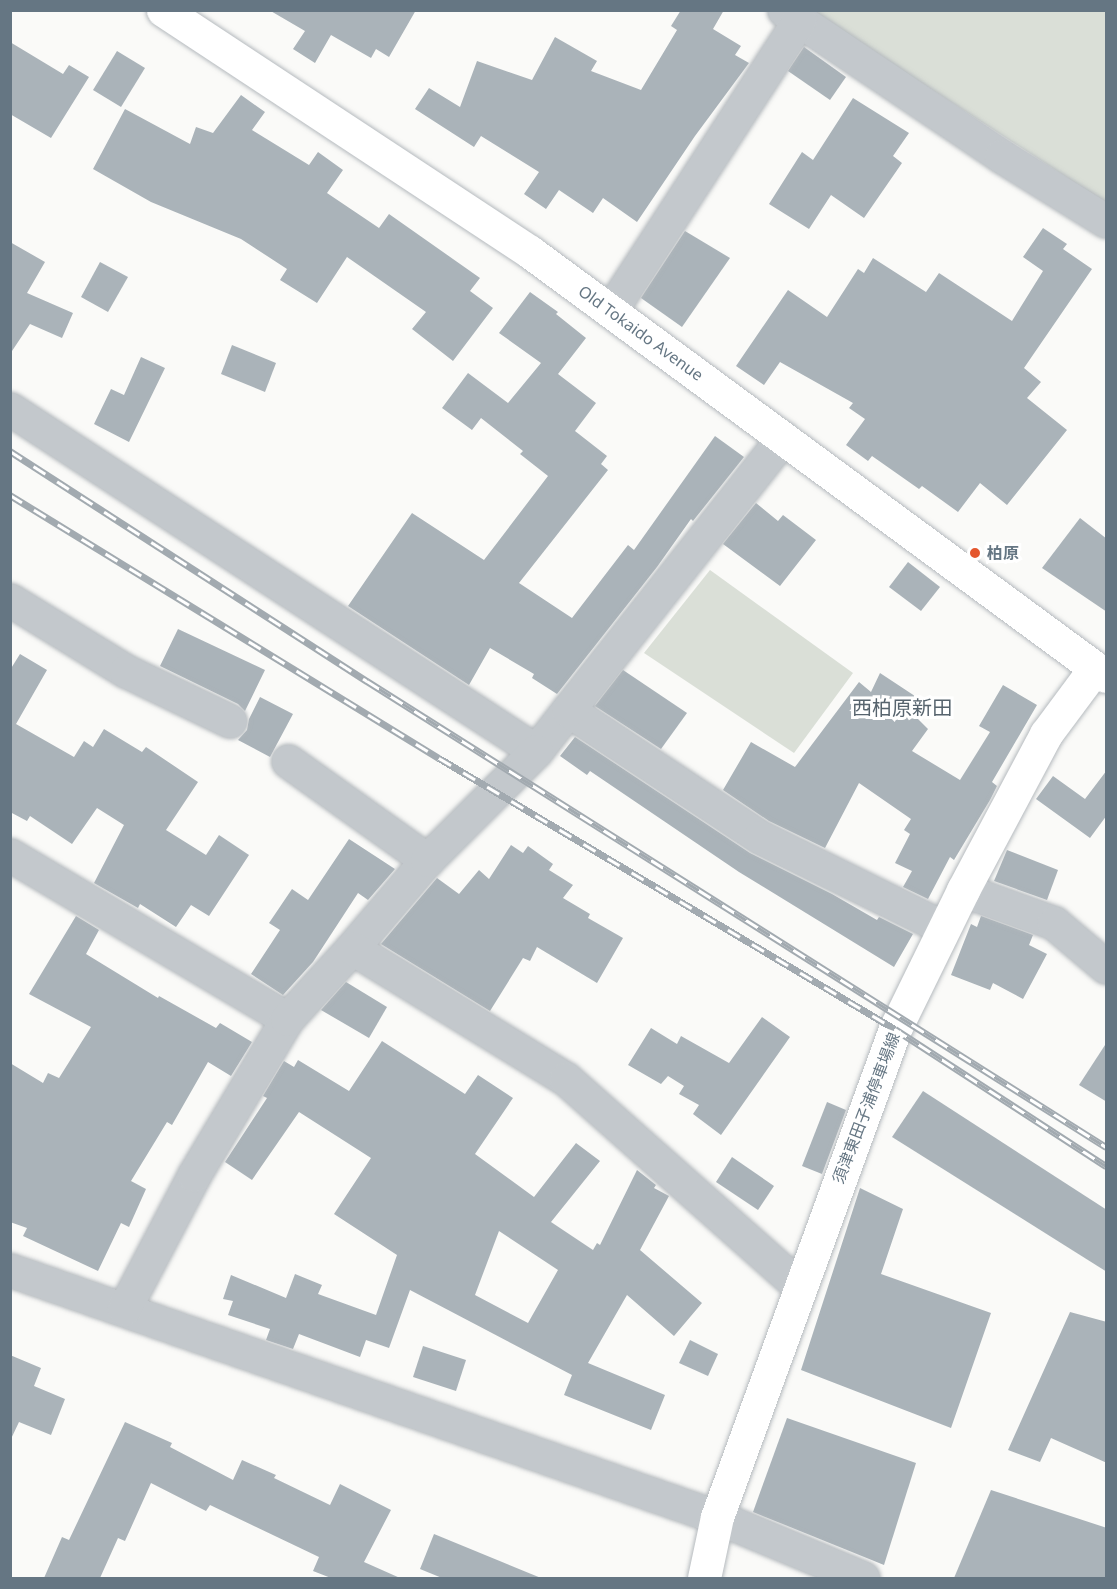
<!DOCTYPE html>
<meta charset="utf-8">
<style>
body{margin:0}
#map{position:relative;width:1117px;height:1589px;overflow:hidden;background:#fafaf8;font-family:"Noto Sans","Noto Sans JP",sans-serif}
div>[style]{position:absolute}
.green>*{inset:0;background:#dadfd7}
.building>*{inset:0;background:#aab3b9}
.roads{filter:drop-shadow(0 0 2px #b5babe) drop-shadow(0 0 2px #b5babe)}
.minor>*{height:33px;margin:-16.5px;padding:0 16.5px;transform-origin:16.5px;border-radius:16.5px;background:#c3c8cc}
.major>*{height:33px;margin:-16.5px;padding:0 16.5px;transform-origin:16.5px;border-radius:16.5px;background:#fff}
.rail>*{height:7px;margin-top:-3.5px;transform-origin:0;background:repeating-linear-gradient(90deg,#fff 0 14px,#a2aab0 0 28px);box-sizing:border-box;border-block:2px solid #a2aab0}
.dots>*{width:16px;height:16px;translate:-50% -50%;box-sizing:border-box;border:3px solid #fff;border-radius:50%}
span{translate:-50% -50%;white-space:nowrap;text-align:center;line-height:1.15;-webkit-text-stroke:6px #fff;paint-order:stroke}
.street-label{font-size:16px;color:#657683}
.poi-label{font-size:16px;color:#657683;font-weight:700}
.left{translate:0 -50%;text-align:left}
.quarter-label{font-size:20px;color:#57646e}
.frame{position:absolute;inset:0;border:12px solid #657683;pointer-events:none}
</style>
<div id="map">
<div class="green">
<div style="clip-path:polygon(811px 11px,1106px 11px,1106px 202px,1080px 186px)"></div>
<div style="clip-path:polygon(710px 570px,853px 673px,794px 753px,644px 653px)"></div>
</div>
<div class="building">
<div style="clip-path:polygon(269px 10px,416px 10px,389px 57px,376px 49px,371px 58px,331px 35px,315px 63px,293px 49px,305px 31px)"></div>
<div style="clip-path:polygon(681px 10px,724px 10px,713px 29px,741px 46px,735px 55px,749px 63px,695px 136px,637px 222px,603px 198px,593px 213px,559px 190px,546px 209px,524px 194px,539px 172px,481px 136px,474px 147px,415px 109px,429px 88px,460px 107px,477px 61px,532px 80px,555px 37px,597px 61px,591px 71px,641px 90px,677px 30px,671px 26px)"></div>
<div style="clip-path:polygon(10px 42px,63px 74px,69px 65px,89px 77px,51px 138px,10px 114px)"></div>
<div style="clip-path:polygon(804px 47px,846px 77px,830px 100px,788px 71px)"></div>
<div style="clip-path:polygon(117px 51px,145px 68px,121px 107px,93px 90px)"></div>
<div style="clip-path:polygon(241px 95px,265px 112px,252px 130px,309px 165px,318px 152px,343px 170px,327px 193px,379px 228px,389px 214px,480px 278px,470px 291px,493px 308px,453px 361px,412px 329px,426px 312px,347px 257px,317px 303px,280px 280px,287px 269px,241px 239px,151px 202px,93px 169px,125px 109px,190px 144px,196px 127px,213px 133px)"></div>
<div style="clip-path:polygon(853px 98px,909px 133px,893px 156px,902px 163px,864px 218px,831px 195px,809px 229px,769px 204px,802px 152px,813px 160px)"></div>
<div style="clip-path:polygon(1043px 228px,1067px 244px,1063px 249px,1092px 269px,1024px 368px,1041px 382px,1027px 398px,1067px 430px,1007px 505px,980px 483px,958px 512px,922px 486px,919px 489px,872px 456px,868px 461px,846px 445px,865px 419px,849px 408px,853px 403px,780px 362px,764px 385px,736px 366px,788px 290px,827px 317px,858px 269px,864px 273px,873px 258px,926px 292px,939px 273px,1012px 321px,1043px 271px,1023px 257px)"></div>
<div style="clip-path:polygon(685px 231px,730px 258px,682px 327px,641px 298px)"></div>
<div style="clip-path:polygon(10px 242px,45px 262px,27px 293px,73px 313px,62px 338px,30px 324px,10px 354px)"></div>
<div style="clip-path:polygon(100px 262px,128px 277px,108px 312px,81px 297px)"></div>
<div style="clip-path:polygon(530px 292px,558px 312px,556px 314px,586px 338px,558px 374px,596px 403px,575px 431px,607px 456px,601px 464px,608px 470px,519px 583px,572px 618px,628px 545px,634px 550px,715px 436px,744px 457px,693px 521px,691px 519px,657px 567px,557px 694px,532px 678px,534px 674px,490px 648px,469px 685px,348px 606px,412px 513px,484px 560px,548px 476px,520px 454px,523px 451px,481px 418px,472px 430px,442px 408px,468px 373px,508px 403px,541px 363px,499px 333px)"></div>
<div style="clip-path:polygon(232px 345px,276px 363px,265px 392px,221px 374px)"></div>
<div style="clip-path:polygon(141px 357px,165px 368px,129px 442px,94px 424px,111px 389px,124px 395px)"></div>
<div style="clip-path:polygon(756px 503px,778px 521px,783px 515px,816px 540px,780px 586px,723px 544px)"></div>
<div style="clip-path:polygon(1080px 518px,1107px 539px,1107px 612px,1042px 568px)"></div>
<div style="clip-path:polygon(908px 562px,940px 587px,921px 611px,889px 587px)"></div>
<div style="clip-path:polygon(178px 629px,265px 670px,245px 711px,238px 704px,160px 666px)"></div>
<div style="clip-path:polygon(20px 654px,47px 670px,16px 724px,74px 757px,84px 741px,93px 747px,104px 729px,142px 752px,146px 747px,198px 782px,166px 830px,206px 855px,219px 835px,249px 855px,209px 916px,191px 905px,176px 927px,140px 904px,138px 908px,94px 883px,124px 825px,97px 808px,72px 844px,30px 816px,27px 821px,10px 812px,10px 670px)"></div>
<div style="clip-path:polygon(623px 670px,687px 713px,661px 749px,595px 706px)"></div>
<div style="clip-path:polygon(880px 673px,927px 704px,917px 718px,928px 729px,912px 751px,960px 780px,990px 732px,979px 726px,1003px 685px,1037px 705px,992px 782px,997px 786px,990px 800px,954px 860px,950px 857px,928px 899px,903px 887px,912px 871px,895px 863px,910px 834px,904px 830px,911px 819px,859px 783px,825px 848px,769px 821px,723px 790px,751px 742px,795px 767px,859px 682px,871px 692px)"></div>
<div style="clip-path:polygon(260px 697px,293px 714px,270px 757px,238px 740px,247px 730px,249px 719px)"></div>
<div style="clip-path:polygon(575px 737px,750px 853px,832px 894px,877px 920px,879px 917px,913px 934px,894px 967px,739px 872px,590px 771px,587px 775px,560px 756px)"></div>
<div style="clip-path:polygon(1107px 770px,1107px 815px,1090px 838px,1036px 799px,1053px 776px,1085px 799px)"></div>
<div style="clip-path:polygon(349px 839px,395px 869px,368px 900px,358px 893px,313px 962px,283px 995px,251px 974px,280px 930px,269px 923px,292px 889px,308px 900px)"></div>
<div style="clip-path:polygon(511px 845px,523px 853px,528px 846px,553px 864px,549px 870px,573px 885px,563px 898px,590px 914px,588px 918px,623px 938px,597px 983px,537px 947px,530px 961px,523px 958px,490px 1011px,381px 944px,437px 878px,459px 894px,479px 870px,489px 879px)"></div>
<div style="clip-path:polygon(1007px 850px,1058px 870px,1047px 900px,994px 881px)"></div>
<div style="clip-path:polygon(76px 916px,99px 930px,86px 954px,158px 998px,159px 996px,216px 1028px,220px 1023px,252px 1042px,231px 1076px,208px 1062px,172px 1125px,167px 1122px,131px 1181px,146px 1189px,129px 1227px,121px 1223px,98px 1271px,23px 1236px,27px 1228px,10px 1222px,10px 1063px,43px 1083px,48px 1073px,59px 1078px,91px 1027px,29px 994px)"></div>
<div style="clip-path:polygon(981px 916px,1033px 935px,1029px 945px,1047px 954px,1023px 999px,993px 983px,990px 990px,951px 975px,971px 924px,977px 927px)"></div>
<div style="clip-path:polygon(346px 982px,387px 1007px,369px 1038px,321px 1010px)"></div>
<div style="clip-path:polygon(762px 1017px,790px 1037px,721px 1135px,693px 1114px,699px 1105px,679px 1094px,684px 1086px,668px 1076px,661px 1084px,628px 1065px,651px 1028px,677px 1044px,681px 1036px,729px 1063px)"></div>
<div style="clip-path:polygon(evenodd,382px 1041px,465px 1094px,478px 1075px,513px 1098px,475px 1154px,534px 1197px,576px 1143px,600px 1161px,551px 1222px,593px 1250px,597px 1243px,600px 1245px,637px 1170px,656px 1185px,654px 1188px,669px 1196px,640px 1250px,702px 1303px,674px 1336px,627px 1295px,588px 1363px,665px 1395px,651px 1430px,564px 1395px,572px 1375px,410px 1290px,389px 1348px,366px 1340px,360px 1357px,299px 1334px,293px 1349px,266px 1340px,270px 1329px,228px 1315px,233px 1301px,223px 1299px,231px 1275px,286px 1298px,295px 1274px,322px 1285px,318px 1294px,376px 1315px,397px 1255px,334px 1214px,371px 1158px,299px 1112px,252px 1180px,225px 1162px,267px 1098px,263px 1096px,284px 1061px,294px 1067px,298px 1060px,349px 1091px,382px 1041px,499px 1231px,558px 1270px,528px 1323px,475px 1295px,499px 1231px)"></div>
<div style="clip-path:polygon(1107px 1042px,1107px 1102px,1079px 1085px)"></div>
<div style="clip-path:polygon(923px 1091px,1107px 1210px,1107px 1272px,892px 1137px)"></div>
<div style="clip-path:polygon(827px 1102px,846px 1110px,822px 1174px,802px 1166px)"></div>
<div style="clip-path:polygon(732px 1157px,774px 1186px,758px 1210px,716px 1182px)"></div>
<div style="clip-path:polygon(860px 1188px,903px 1209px,881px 1274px,991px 1313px,951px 1428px,801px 1370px)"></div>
<div style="clip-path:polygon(1070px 1312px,1107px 1322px,1107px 1463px,1051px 1438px,1040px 1462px,1008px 1450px)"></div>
<div style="clip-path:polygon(690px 1340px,718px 1354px,708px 1376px,679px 1363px)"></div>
<div style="clip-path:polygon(423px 1346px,466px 1360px,456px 1391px,413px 1377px)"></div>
<div style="clip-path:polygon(10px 1355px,41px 1368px,34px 1386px,65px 1399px,51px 1435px,19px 1422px,10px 1441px)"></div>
<div style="clip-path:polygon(787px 1418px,916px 1463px,884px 1565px,753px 1512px)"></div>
<div style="clip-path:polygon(125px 1422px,172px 1443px,170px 1447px,233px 1480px,242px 1460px,276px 1475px,274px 1478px,330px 1505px,340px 1484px,391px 1510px,364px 1562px,400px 1578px,331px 1578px,313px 1571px,319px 1557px,210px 1505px,206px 1511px,151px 1483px,125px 1541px,118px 1538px,100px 1578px,44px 1578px,62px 1537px,69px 1540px)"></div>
<div style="clip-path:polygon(991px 1490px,1107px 1528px,1107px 1578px,954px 1578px)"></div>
<div style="clip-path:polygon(434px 1534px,541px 1578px,442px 1578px,420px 1569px)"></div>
</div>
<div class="roads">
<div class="minor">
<div style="left:784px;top:10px;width:262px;rotate:33.9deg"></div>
<div style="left:1001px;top:156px;width:123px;rotate:31.8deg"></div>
<div style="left:611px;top:310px;width:346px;rotate:-57deg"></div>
<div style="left:10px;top:409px;width:627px;rotate:33.03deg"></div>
<div style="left:536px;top:751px;width:52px;rotate:-52deg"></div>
<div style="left:568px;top:710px;width:230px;rotate:33.5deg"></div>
<div style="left:760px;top:837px;width:205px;rotate:26.3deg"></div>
<div style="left:10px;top:600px;width:136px;rotate:31.5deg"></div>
<div style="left:126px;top:671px;width:115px;rotate:25.7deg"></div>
<div style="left:568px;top:710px;width:347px;rotate:-51.7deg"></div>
<div style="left:288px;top:761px;width:171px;rotate:35.5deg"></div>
<div style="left:10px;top:855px;width:322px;rotate:30.6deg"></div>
<div style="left:963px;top:890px;width:97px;rotate:19.9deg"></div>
<div style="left:1054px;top:923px;width:68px;rotate:40.2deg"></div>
<div style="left:352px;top:948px;width:116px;rotate:-49.6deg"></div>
<div style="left:427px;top:860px;width:154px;rotate:-45deg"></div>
<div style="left:10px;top:1270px;width:749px;rotate:19.26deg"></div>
<div style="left:717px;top:1517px;width:158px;rotate:22.7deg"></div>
<div style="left:124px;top:1309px;width:151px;rotate:-62.4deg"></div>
<div style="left:194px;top:1175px;width:182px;rotate:-59.2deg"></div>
<div style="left:287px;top:1019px;width:96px;rotate:-47.5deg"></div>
<div style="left:352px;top:948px;width:251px;rotate:31.5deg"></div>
<div style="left:566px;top:1079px;width:312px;rotate:41.6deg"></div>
</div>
<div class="major">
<div style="left:163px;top:10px;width:440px;rotate:33.4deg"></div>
<div style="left:530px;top:252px;width:715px;rotate:36.36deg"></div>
<div style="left:704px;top:1578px;width:62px;rotate:-78deg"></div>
<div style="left:717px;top:1517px;width:519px;rotate:-69.96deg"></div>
<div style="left:895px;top:1029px;width:155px;rotate:-63.9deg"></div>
<div style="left:963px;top:890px;width:177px;rotate:-62deg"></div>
<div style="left:1046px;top:734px;width:82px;rotate:-53.4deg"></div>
</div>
</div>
<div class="rail">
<div style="left:10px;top:451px;width:425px;rotate:32.8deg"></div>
<div style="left:367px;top:681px;width:874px;rotate:32.23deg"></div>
<div style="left:10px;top:495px;width:503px;rotate:31.51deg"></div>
<div style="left:439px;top:758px;width:530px;rotate:30.72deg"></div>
<div style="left:895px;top:1029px;width:252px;rotate:33deg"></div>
</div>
<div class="dots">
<div style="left:975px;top:553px;background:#e4572e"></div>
</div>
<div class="street-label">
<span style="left:641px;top:333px;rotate:36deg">Old Tokaido Avenue</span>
<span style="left:866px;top:1108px;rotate:-69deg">須津東田子浦停車場線</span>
</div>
<div class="poi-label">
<span class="left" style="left:987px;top:553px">柏原</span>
</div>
<div class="quarter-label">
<span style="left:902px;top:707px">西柏原新田</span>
</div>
<div class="frame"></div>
</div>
